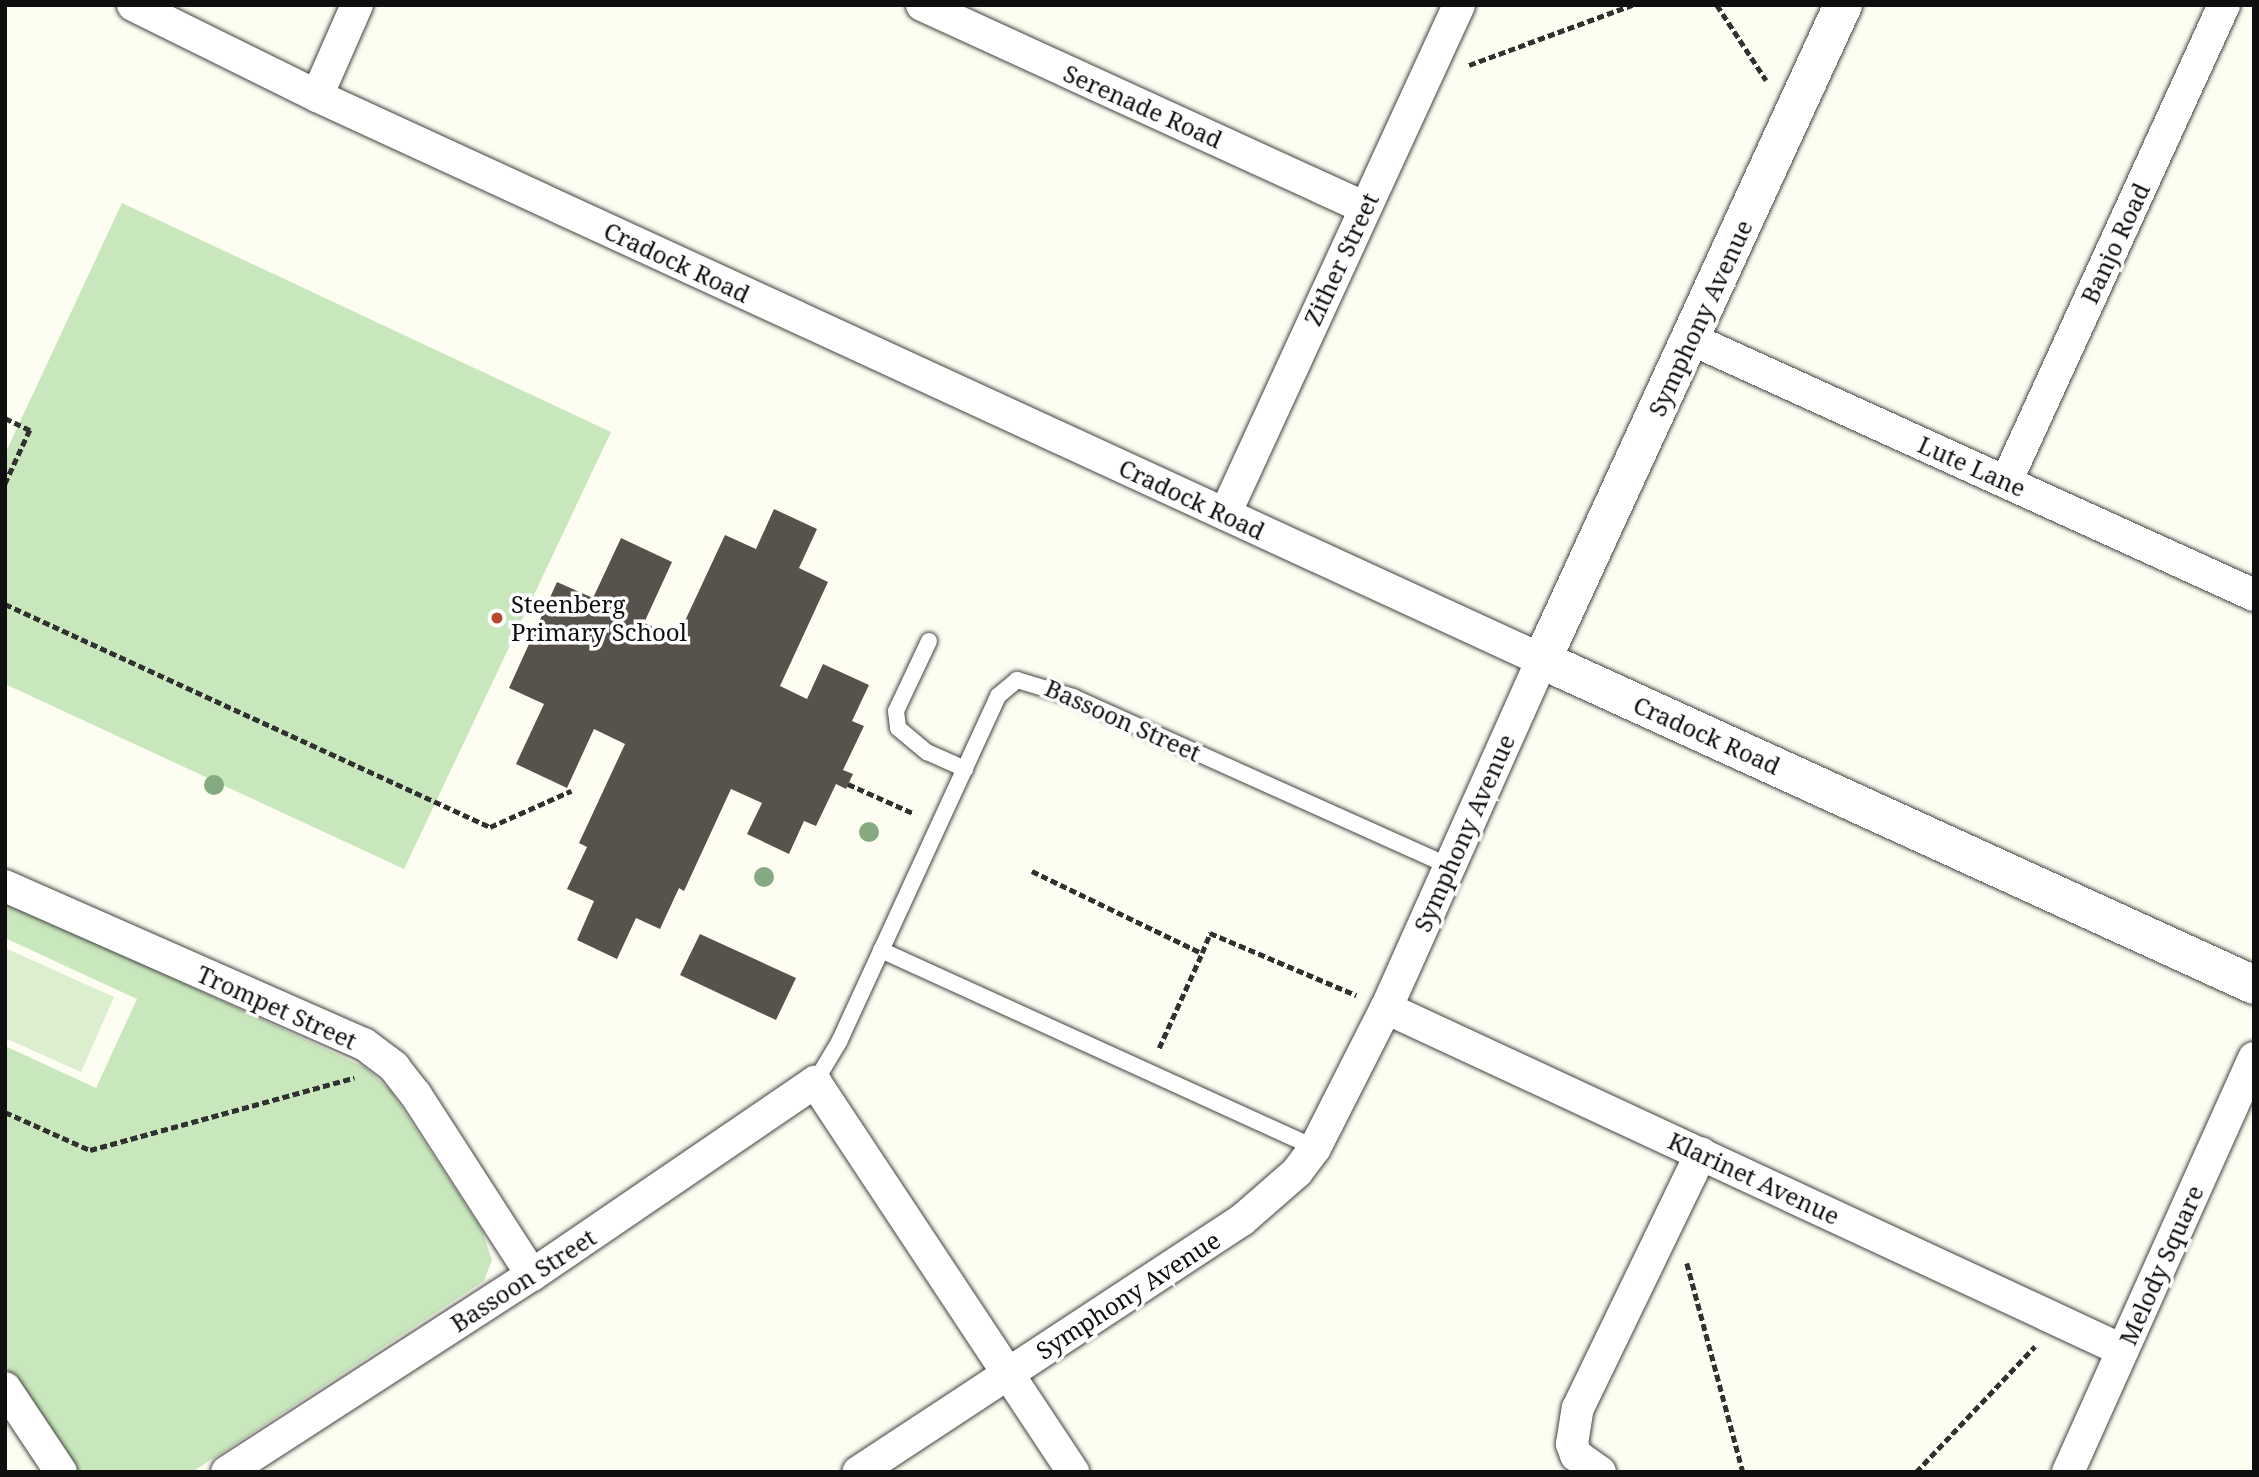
<!DOCTYPE html>
<style>
body{margin:0}
#map{position:relative;width:2259px;height:1477px;overflow:hidden;background:#fdfef1;font-family:"Noto Serif",serif}
div>[style]{position:absolute}
.green>*{inset:0;background:#c8e7bc}
.pitch>*{inset:0;background:#dbefce}
.building>*{inset:0;background:#57534c}
.path>*{height:4.5px;margin-top:-2.25px;transform-origin:0;background:repeating-linear-gradient(90deg,#313131 0 7px,transparent 0 10.5px)}
.roads{filter:drop-shadow(0 0 2px #424242) drop-shadow(0 0 2px #424242)}
.service>*{height:16px;margin:-8px;padding:0 8px;transform-origin:8px;border-radius:8px;background:#fff}
.minor>*{height:32px;margin:-16px;padding:0 16px;transform-origin:16px;border-radius:16px;background:#fff}
.tertiary>*{height:38px;margin:-19px;padding:0 19px;transform-origin:19px;border-radius:19px;background:#fff}
.trees>*{width:20px;height:20px;margin:-10px;border-radius:50%;background:#85a981}
.dots>*{width:19px;height:19px;translate:-50% -50%;box-sizing:border-box;border:4px solid #fff;border-radius:50%}
span{translate:-50% -50%;white-space:nowrap;text-align:center;line-height:1.15;-webkit-text-stroke:7px #fff;paint-order:stroke}
.street-label{font-size:24px;color:#0f0f0f}
.poi-label{font-size:24px;color:#0f0f0f}
.left{translate:0 -50%;text-align:left}
.frame{position:absolute;inset:0;border:7px solid #0f0f0f;pointer-events:none}
</style>
<div id="map">
<div class="green">
<div style="clip-path:polygon(122px 203px,611px 432px,404px 869px,5px 684px,5px 454px)"></div>
<div style="clip-path:polygon(5px 900px,366px 1068px,390px 1090px,482px 1230px,492px 1260px,484px 1281px,192px 1472px,75px 1472px,5px 1365px,5px 1046px,96px 1088px,137px 999px,5px 938px)"></div>
</div>
<div class="pitch">
<div style="clip-path:polygon(5px 948px,114px 997px,81px 1072px,5px 1038px)"></div>
</div>
<div class="building">
<div style="clip-path:polygon(774px 509px,817px 529px,799px 568px,828px 582px,780px 686px,807px 699px,823px 664px,869px 685px,852px 721px,864px 726px,843px 770px,853px 774px,846px 789px,836px 784px,816px 826px,804px 821px,789px 854px,747px 834px,762px 803px,731px 789px,684px 891px,679px 888px,660px 929px,636px 918px,617px 959px,577px 940px,594px 901px,567px 889px,587px 847px,579px 843px,625px 744px,594px 729px,567px 788px,516px 764px,544px 704px,509px 688px,557px 582px,593px 598px,621px 538px,672px 562px,644px 623px,677px 638px,725px 535px,756px 549px)"></div>
<div style="clip-path:polygon(700px 934px,796px 978px,776px 1020px,680px 975px)"></div>
</div>
<div class="path">
<div style="left:1717px;top:5px;width:90px;rotate:56.8deg"></div>
<div style="left:1469px;top:65px;width:174px;rotate:-20.2deg"></div>
<div style="left:5px;top:418px;width:28px;rotate:26deg"></div>
<div style="left:30px;top:430px;width:60px;rotate:114.8deg"></div>
<div style="left:5px;top:604px;width:534px;rotate:24.69deg"></div>
<div style="left:490px;top:827px;width:89px;rotate:-24deg"></div>
<div style="left:848px;top:784px;width:73px;rotate:24.1deg"></div>
<div style="left:1032px;top:871px;width:189px;rotate:25.8deg"></div>
<div style="left:1202px;top:953px;width:22px;rotate:-68deg"></div>
<div style="left:1210px;top:933px;width:159px;rotate:23deg"></div>
<div style="left:1159px;top:1048px;width:104px;rotate:-65.6deg"></div>
<div style="left:5px;top:1112px;width:93px;rotate:24.1deg"></div>
<div style="left:90px;top:1150px;width:274px;rotate:-15.3deg"></div>
<div style="left:1687px;top:1263px;width:216px;rotate:75deg"></div>
<div style="left:1916px;top:1472px;width:173px;rotate:-46.6deg"></div>
</div>
<div class="roads">
<div class="service">
<div style="left:929px;top:641px;width:77px;rotate:115.2deg"></div>
<div style="left:896px;top:711px;width:17px;rotate:83deg"></div>
<div style="left:898px;top:728px;width:38px;rotate:40deg"></div>
<div style="left:927px;top:752px;width:42px;rotate:24.1deg"></div>
<div style="left:881px;top:950px;width:477px;rotate:24.5deg"></div>
<div style="left:815px;top:1082px;width:47px;rotate:-59deg"></div>
<div style="left:839px;top:1042px;width:381px;rotate:-65.3deg"></div>
<div style="left:998px;top:696px;width:25px;rotate:-40deg"></div>
<div style="left:1017px;top:680px;width:59px;rotate:16.9deg"></div>
<div style="left:1073px;top:697px;width:412px;rotate:24.2deg"></div>
</div>
<div class="minor">
<div style="left:133px;top:5px;width:205px;rotate:26.3deg"></div>
<div style="left:317px;top:96px;width:1349px;rotate:24.72deg"></div>
<div style="left:1542px;top:660px;width:381px;rotate:114.1deg"></div>
<div style="left:1386px;top:1008px;width:157px;rotate:116.9deg"></div>
<div style="left:1315px;top:1148px;width:30px;rotate:127deg"></div>
<div style="left:1297px;top:1172px;width:73px;rotate:138.9deg"></div>
<div style="left:1242px;top:1220px;width:459px;rotate:146.7deg"></div>
<div style="left:922px;top:5px;width:486px;rotate:24.6deg"></div>
<div style="left:317px;top:96px;width:99px;rotate:-66.3deg"></div>
<div style="left:1691px;top:339px;width:618px;rotate:24.45deg"></div>
<div style="left:2006px;top:482px;width:524px;rotate:-65.44deg"></div>
<div style="left:1225px;top:514px;width:560px;rotate:-65.31deg"></div>
<div style="left:5px;top:886px;width:392px;rotate:23.8deg"></div>
<div style="left:364px;top:1044px;width:38px;rotate:37deg"></div>
<div style="left:394px;top:1067px;width:36px;rotate:52deg"></div>
<div style="left:416px;top:1095px;width:214px;rotate:57.2deg"></div>
<div style="left:1386px;top:1008px;width:812px;rotate:24.92deg"></div>
<div style="left:5px;top:1388px;width:101px;rotate:56.3deg"></div>
<div style="left:227px;top:1472px;width:363px;rotate:-32.9deg"></div>
<div style="left:532px;top:1275px;width:343px;rotate:-34.3deg"></div>
<div style="left:815px;top:1082px;width:468px;rotate:56.5deg"></div>
<div style="left:1600px;top:1472px;width:29px;rotate:-145deg"></div>
<div style="left:1576px;top:1455px;width:12px;rotate:-110deg"></div>
<div style="left:1572px;top:1444px;width:36px;rotate:-81deg"></div>
<div style="left:1578px;top:1408px;width:283px;rotate:-64.2deg"></div>
<div style="left:2068px;top:1472px;width:454px;rotate:-65.8deg"></div>
</div>
<div class="tertiary">
<div style="left:1843px;top:5px;width:721px;rotate:114.68deg"></div>
<div style="left:1542px;top:660px;width:783px;rotate:24.53deg"></div>
</div>
</div>
<div class="trees">
<div style="left:214px;top:785px"></div>
<div style="left:869px;top:832px"></div>
<div style="left:764px;top:877px"></div>
</div>
<div class="dots">
<div style="left:497px;top:618px;background:#b74a2e"></div>
</div>
<div class="street-label">
<span style="left:1143px;top:106px;rotate:24deg">Serenade Road</span>
<span style="left:2115px;top:243px;rotate:-65deg">Banjo Road</span>
<span style="left:1341px;top:259px;rotate:-65deg">Zither Street</span>
<span style="left:677px;top:262px;rotate:25deg">Cradock Road</span>
<span style="left:1700px;top:318px;rotate:-65deg">Symphony Avenue</span>
<span style="left:1972px;top:466px;rotate:24deg">Lute Lane</span>
<span style="left:1192px;top:499px;rotate:25deg">Cradock Road</span>
<span style="left:1123px;top:720px;rotate:24deg">Bassoon Street</span>
<span style="left:1707px;top:735px;rotate:24deg">Cradock Road</span>
<span style="left:1464px;top:833px;rotate:-66deg">Symphony Avenue</span>
<span style="left:277px;top:1007px;rotate:24deg">Trompet Street</span>
<span style="left:1754px;top:1178px;rotate:25deg">Klarinet Avenue</span>
<span style="left:2161px;top:1265px;rotate:-66deg">Melody Square</span>
<span style="left:523px;top:1280px;rotate:-33deg">Bassoon Street</span>
<span style="left:1128px;top:1295px;rotate:-33deg">Symphony Avenue</span>
</div>
<div class="poi-label">
<span class="left" style="left:511px;top:618px">Steenberg<br>Primary School</span>
</div>
<div class="frame"></div>
</div>
